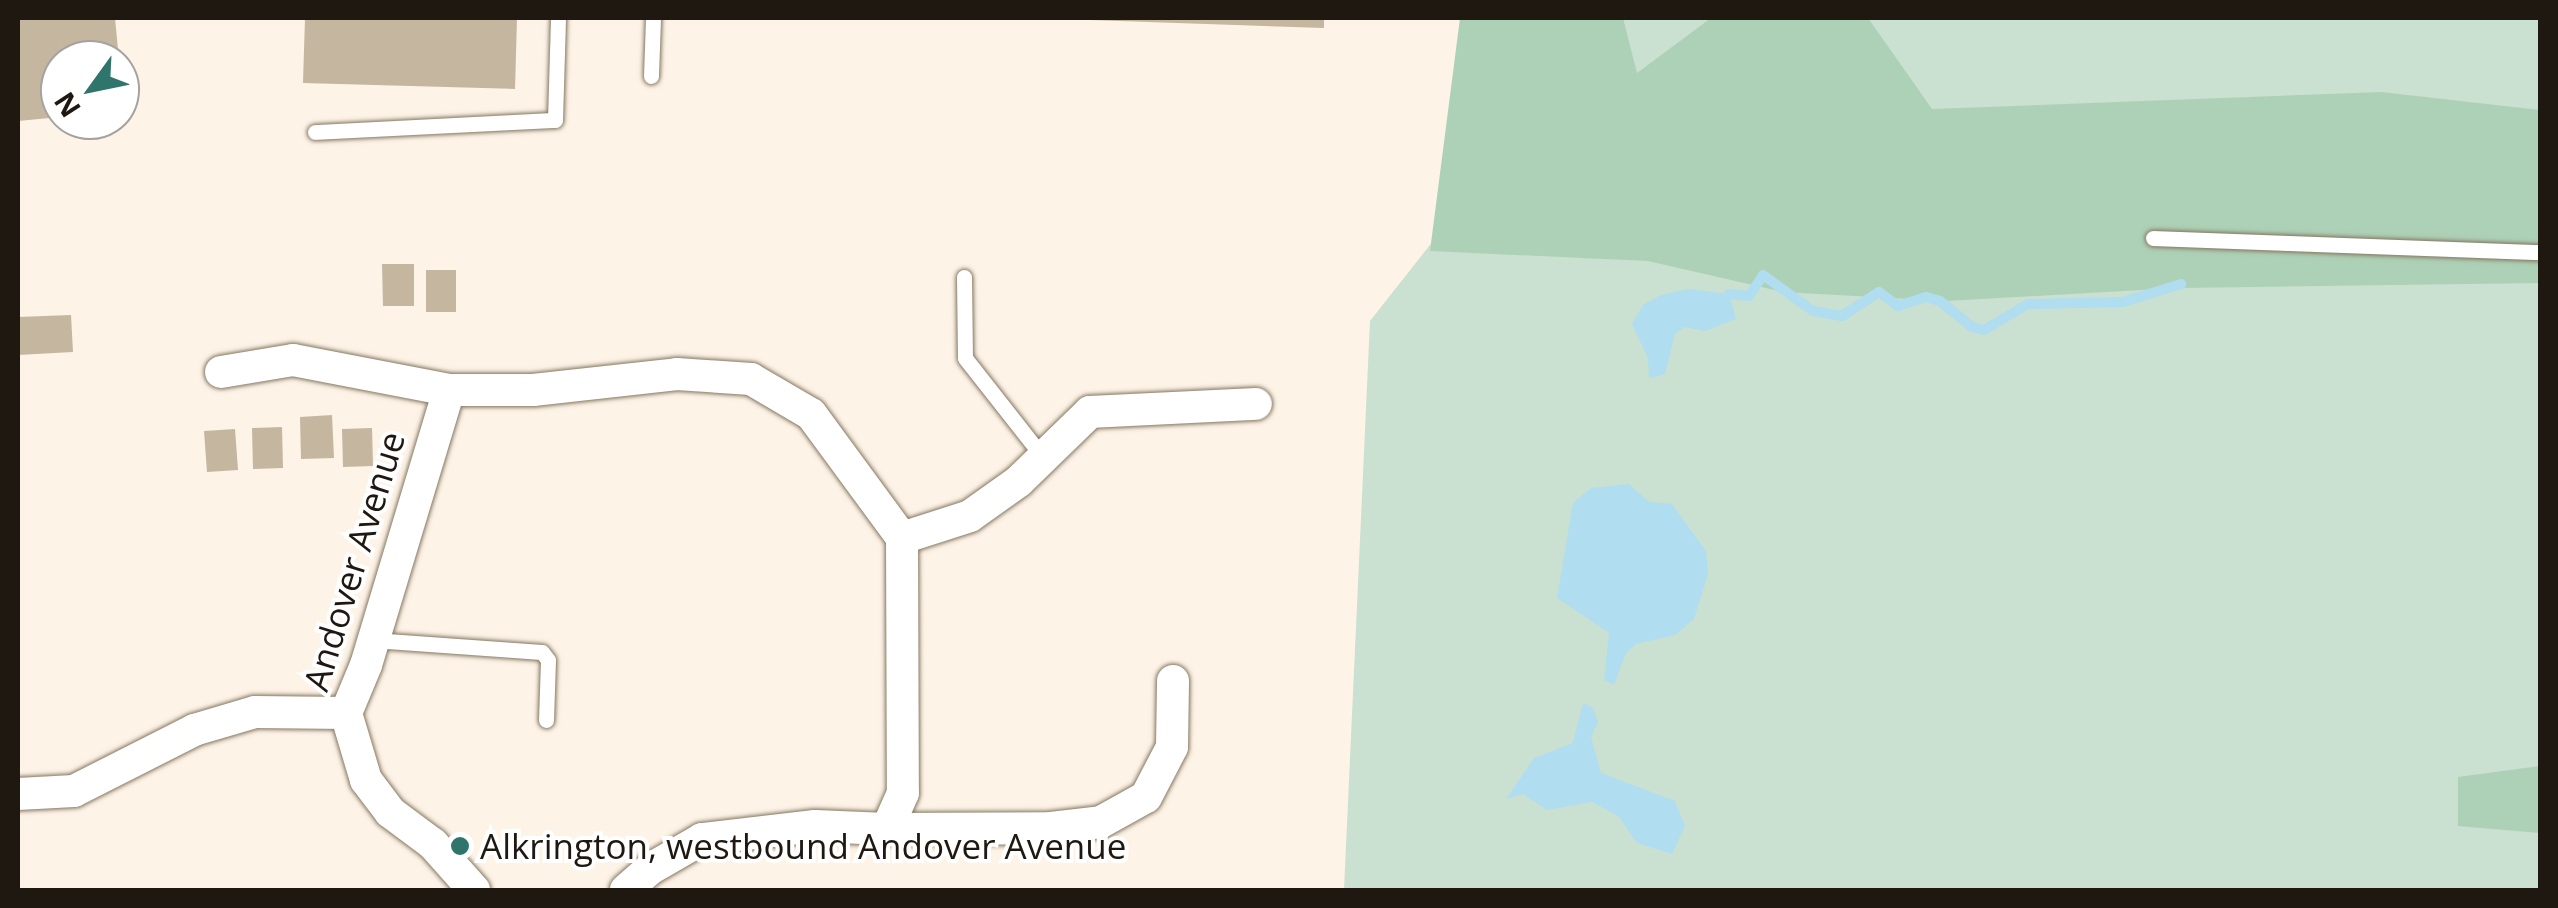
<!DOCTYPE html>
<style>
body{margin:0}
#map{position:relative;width:2558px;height:908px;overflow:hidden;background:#fdf3e6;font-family:"Open Sans",sans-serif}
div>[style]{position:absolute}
.green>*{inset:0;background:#cae0d0}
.forest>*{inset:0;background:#add1b6}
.water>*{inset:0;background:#b0ddef}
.stream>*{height:10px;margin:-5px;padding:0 5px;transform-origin:5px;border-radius:5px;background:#b0ddef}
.building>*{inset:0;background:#c5b6a0}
.roads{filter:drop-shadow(0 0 2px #857762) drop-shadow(0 0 2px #857762)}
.service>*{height:15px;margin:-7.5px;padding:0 7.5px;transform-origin:7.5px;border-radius:7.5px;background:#fff}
.minor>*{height:32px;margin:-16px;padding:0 16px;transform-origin:16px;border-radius:16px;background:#fff}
.dots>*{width:28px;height:28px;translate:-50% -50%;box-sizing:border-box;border:5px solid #fff;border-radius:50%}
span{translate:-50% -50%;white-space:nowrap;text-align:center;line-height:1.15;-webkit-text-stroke:8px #fff;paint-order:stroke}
.street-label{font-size:35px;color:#1e1810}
.poi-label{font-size:35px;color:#1e1810}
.left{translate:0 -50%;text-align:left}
.frame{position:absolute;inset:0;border:20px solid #1e1810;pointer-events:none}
.north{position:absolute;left:40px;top:40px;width:100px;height:100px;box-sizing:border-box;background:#fff;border:2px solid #a5a39f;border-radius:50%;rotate:237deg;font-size:28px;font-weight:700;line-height:40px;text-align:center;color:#1e1810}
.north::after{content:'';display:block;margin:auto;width:35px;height:45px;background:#2f756c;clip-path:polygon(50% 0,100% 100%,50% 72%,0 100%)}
</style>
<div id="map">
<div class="green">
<div style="clip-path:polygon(1484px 18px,2540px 18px,2540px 890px,1344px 890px,1370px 321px,1478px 184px)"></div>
</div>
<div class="forest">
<div style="clip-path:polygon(1460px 18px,1623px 18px,1637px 73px,1711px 18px,1868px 18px,1932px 109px,2381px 92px,2540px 110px,2540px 283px,2176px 288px,1946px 301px,1783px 292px,1648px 261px,1430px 251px)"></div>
<div style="clip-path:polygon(2540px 766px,2540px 833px,2458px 826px,2458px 777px)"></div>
</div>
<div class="water">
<div style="clip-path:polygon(1688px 289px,1729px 294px,1736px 319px,1705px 331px,1684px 327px,1675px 334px,1665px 374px,1649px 378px,1648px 358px,1632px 324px,1643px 305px,1661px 295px)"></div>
<div style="clip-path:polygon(1629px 484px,1649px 502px,1672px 504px,1706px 551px,1708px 574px,1694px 619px,1675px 635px,1636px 644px,1626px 653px,1614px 685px,1604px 680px,1609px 633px,1557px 598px,1573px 503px,1591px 488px)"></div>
<div style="clip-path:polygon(1583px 703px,1593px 708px,1598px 722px,1591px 737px,1601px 773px,1675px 801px,1685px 826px,1672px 854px,1637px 843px,1618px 816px,1592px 802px,1547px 810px,1523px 794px,1506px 799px,1534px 758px,1573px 743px)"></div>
</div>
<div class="stream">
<div style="left:1729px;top:294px;width:20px;rotate:6deg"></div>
<div style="left:1749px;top:296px;width:25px;rotate:-56deg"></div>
<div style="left:1763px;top:275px;width:62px;rotate:35.8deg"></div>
<div style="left:1813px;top:311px;width:29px;rotate:10deg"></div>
<div style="left:1842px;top:316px;width:44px;rotate:-33deg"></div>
<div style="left:1879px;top:292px;width:24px;rotate:36deg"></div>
<div style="left:1898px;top:306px;width:29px;rotate:-18deg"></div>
<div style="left:1926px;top:297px;width:15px;rotate:16deg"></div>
<div style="left:1940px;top:301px;width:41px;rotate:39.1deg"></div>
<div style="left:1972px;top:327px;width:12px;rotate:14deg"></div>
<div style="left:1984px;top:330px;width:51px;rotate:-30.6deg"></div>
<div style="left:2028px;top:304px;width:95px;rotate:-1.2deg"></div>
<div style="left:2123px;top:302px;width:61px;rotate:-17.2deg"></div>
</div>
<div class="building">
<div style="clip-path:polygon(18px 18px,115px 18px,119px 60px,60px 60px,60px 117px,18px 121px)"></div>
<div style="clip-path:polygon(305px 18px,517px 18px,515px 89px,303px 83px)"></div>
<div style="clip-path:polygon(1031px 18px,1324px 18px,1324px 28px)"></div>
<div style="clip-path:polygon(382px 264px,414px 264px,414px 306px,383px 306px)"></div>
<div style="clip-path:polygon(426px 270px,456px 270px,456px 312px,426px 312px)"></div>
<div style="clip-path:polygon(71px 315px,73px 352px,18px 355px,18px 317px)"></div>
<div style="clip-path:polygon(332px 415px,334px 458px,301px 459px,300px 417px)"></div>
<div style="clip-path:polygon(282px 427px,283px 468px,253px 469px,252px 428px)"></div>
<div style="clip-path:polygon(372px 428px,373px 466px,343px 467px,342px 429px)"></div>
<div style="clip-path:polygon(235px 429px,238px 470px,207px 472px,204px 431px)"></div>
</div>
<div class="roads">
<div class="service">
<div style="left:651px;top:76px;width:58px;rotate:-88deg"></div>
<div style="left:315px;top:132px;width:240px;rotate:-2.9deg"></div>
<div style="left:555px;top:120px;width:102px;rotate:-88.3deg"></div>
<div style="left:2153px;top:238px;width:387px;rotate:2.1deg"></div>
<div style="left:964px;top:277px;width:81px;rotate:89.3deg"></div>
<div style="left:965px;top:358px;width:126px;rotate:51.8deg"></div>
<div style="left:373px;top:640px;width:169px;rotate:4.1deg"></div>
<div style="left:542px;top:652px;width:10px;rotate:53deg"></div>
<div style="left:548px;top:660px;width:60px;rotate:91.9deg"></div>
</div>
<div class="minor">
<div style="left:221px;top:372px;width:73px;rotate:-9.5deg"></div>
<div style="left:293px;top:360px;width:159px;rotate:10.9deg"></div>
<div style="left:449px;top:390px;width:84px"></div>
<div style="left:533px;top:390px;width:145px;rotate:-6.3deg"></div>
<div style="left:677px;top:374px;width:74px;rotate:3.9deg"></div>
<div style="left:751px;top:379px;width:69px;rotate:30.3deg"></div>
<div style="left:811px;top:414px;width:154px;rotate:53.7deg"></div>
<div style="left:902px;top:538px;width:255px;rotate:89.8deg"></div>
<div style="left:903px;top:793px;width:39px;rotate:114deg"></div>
<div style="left:887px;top:829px;width:72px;rotate:-177.6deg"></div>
<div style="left:815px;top:826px;width:114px;rotate:173.4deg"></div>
<div style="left:702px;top:839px;width:60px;rotate:150deg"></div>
<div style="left:650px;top:869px;width:32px;rotate:139deg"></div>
<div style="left:449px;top:390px;width:287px;rotate:106.8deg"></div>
<div style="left:366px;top:665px;width:52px;rotate:112.6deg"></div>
<div style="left:346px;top:713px;width:70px;rotate:73.4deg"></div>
<div style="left:366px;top:780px;width:40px;rotate:53deg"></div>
<div style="left:390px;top:812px;width:54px;rotate:36.7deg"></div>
<div style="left:433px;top:844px;width:62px;rotate:48.3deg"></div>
<div style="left:902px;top:538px;width:71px;rotate:-17.9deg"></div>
<div style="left:970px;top:516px;width:60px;rotate:-35.5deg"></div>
<div style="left:1019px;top:481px;width:99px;rotate:-44.2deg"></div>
<div style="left:1090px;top:412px;width:166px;rotate:-2.8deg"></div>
<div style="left:18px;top:794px;width:56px;rotate:-3.1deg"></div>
<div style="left:74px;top:791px;width:135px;rotate:-26.9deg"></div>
<div style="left:194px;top:730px;width:64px;rotate:-16.4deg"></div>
<div style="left:255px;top:712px;width:91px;rotate:0.6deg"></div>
<div style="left:887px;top:829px;width:164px;rotate:-0.3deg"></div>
<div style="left:1051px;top:828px;width:50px;rotate:-6.8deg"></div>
<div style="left:1101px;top:822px;width:51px;rotate:-29.1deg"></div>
<div style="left:1146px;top:797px;width:56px;rotate:-62.5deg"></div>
<div style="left:1172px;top:747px;width:66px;rotate:-89.1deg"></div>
</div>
</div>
<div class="dots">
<div style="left:460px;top:846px;background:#2f756c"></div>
</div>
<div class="street-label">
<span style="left:354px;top:561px;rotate:-73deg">Andover Avenue</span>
</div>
<div class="poi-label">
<span class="left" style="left:480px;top:846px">Alkrington, westbound Andover Avenue</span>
</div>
<div class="frame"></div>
<div class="north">N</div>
</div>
